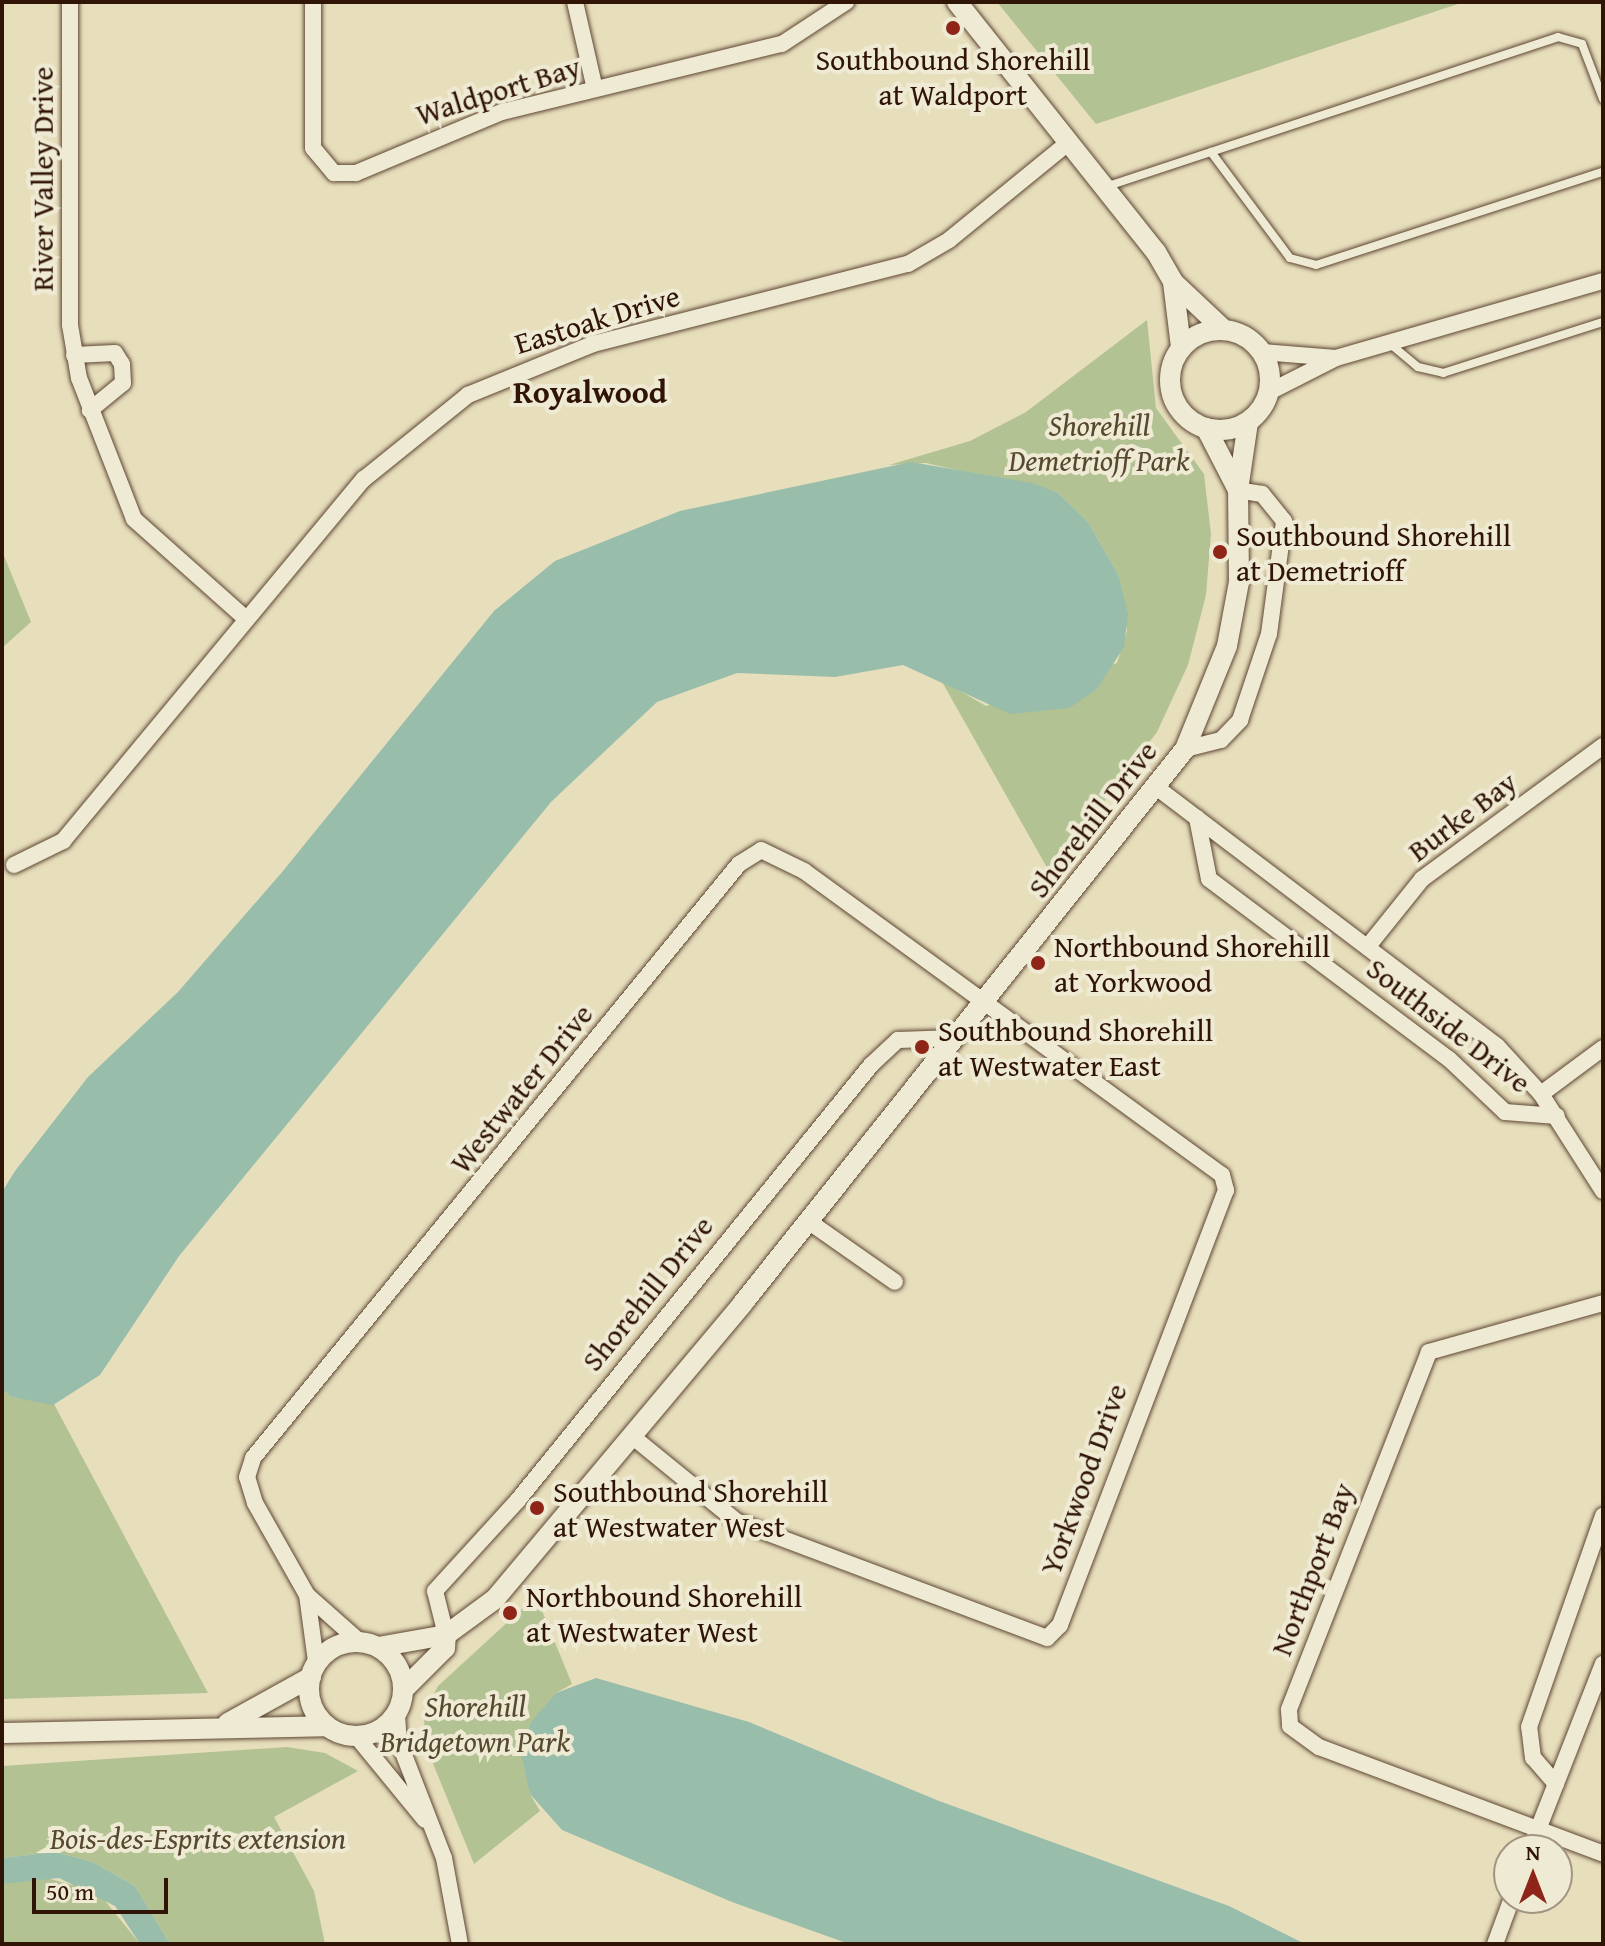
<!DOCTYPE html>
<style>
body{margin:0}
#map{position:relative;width:1605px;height:1946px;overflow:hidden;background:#e7debc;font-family:"Gentium Book Plus",serif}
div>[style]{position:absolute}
.green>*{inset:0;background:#b2c293}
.water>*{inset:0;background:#98bdab}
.roads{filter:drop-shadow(0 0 2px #5e4633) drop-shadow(0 0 2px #5e4633)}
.service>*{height:8px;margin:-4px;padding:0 4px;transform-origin:4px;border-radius:4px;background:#efead3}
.minor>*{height:16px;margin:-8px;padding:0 8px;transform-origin:8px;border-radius:8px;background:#efead3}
.tertiary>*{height:20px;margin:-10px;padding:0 10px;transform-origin:10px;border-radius:10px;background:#efead3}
.tertiary>.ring{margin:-10px;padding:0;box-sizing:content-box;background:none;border:20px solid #efead3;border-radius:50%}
.dots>*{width:22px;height:22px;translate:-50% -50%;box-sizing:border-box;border:4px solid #efead3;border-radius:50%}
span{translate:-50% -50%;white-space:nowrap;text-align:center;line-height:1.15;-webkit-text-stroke:8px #efead3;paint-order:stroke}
.poi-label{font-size:30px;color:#301405}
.left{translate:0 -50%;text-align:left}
.street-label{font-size:30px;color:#301405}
.park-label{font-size:30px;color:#574830;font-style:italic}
.neighbourhood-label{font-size:32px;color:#301405;font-weight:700}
.frame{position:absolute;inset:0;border:4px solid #301405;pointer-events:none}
.north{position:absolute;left:1493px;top:1834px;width:80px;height:80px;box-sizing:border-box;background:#efead3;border:2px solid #a39481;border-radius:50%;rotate:0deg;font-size:22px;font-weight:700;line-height:32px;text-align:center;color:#301405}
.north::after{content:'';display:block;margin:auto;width:28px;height:36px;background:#8f2418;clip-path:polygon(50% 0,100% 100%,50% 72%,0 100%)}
.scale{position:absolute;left:32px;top:1878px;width:136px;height:36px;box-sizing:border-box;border:4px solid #301405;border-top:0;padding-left:10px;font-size:24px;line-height:28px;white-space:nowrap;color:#301405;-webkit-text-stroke:6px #efead3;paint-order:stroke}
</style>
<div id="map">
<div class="green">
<div style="clip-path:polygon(997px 2px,1464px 2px,1096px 124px)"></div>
<div style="clip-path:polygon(1147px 320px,1156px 408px,1204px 474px,1211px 534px,1206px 595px,1188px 665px,1157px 732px,1050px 873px,941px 680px,986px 706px,1117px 663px,1127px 631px,1118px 574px,1088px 522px,1058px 493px,926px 463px,889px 465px,970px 441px,1026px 412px)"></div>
<div style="clip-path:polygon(2px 551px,31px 622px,2px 648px)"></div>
<div style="clip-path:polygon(2px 1389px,11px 1397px,54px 1404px,208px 1693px,2px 1699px)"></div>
<div style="clip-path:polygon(536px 1596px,572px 1684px,556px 1693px,530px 1794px,540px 1811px,474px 1864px,425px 1744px,424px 1713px,438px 1686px)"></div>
<div style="clip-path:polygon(287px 1747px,325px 1753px,358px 1771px,274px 1817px,314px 1891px,325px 1944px,170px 1944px,135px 1886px,93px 1862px,55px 1852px,2px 1858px,2px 1766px)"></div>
<div style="clip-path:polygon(39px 1876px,98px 1892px,140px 1944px,2px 1944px,2px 1884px)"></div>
</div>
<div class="water">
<div style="clip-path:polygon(911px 462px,1032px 483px,1058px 493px,1088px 522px,1118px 574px,1128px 614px,1124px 647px,1097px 689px,1069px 708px,1010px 714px,903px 665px,835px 677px,737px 673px,657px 702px,551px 802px,179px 1256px,100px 1375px,53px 1405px,11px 1397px,2px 1389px,2px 1192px,15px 1171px,88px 1077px,178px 992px,283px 871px,494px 611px,555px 561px,680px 511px)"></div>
<div style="clip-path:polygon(596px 1678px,749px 1722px,939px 1801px,1229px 1906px,1305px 1944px,849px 1944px,732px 1902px,562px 1830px,530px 1794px,522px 1757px,531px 1722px,556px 1693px)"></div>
<div style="clip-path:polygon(55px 1852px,93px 1862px,135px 1886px,170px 1944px,140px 1944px,115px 1906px,59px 1878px,2px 1884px,2px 1858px)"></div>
</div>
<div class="roads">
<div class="service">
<div style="left:1211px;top:152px;width:132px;rotate:53.3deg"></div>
<div style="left:1290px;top:258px;width:27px;rotate:15deg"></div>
<div style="left:1316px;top:265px;width:302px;rotate:-18deg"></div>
<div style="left:1108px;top:186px;width:474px;rotate:-18.3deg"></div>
<div style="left:1558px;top:37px;width:25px;rotate:16deg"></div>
<div style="left:1582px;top:44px;width:59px;rotate:69.1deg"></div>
<div style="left:1394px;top:347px;width:31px;rotate:40deg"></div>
<div style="left:1418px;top:367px;width:26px;rotate:13deg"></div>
<div style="left:1443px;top:373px;width:168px;rotate:-17.7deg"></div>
</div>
<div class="minor">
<div style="left:70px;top:2px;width:323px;rotate:90deg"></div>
<div style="left:70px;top:325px;width:54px;rotate:80.4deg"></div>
<div style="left:79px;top:378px;width:151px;rotate:68.7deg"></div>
<div style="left:134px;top:519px;width:149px;rotate:41.7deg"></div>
<div style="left:313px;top:2px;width:146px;rotate:90deg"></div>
<div style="left:313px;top:148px;width:33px;rotate:50deg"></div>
<div style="left:334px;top:173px;width:22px"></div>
<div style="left:356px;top:173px;width:158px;rotate:-22.7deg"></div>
<div style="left:502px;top:112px;width:288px;rotate:-13.7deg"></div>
<div style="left:782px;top:44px;width:77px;rotate:-33.3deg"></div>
<div style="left:575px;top:2px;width:89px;rotate:77.1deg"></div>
<div style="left:1262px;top:352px;width:74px;rotate:4.6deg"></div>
<div style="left:74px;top:355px;width:41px;rotate:-2.8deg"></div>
<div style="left:115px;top:353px;width:13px;rotate:58deg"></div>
<div style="left:122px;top:364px;width:19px;rotate:87deg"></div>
<div style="left:123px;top:383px;width:43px;rotate:140.7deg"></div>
<div style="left:1269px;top:392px;width:75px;rotate:-26.9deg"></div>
<div style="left:1336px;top:358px;width:278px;rotate:-16.1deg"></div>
<div style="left:1185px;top:749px;width:37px;rotate:-14deg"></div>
<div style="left:1221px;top:740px;width:28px;rotate:-46deg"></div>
<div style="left:1240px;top:720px;width:91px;rotate:-71.4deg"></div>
<div style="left:1269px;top:634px;width:114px;rotate:-82.4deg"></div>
<div style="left:1284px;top:521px;width:35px;rotate:-129deg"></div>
<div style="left:1262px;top:494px;width:24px;rotate:-171deg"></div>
<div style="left:1156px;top:787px;width:428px;rotate:37.2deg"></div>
<div style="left:1497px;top:1046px;width:65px;rotate:47.5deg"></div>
<div style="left:1541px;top:1094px;width:115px;rotate:57.4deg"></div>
<div style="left:1197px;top:818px;width:62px;rotate:78.9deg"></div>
<div style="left:1209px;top:879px;width:300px;rotate:36.9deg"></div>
<div style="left:1449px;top:1059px;width:77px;rotate:43.4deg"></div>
<div style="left:1505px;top:1112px;width:52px;rotate:4.4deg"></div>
<div style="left:14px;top:865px;width:55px;rotate:-26.1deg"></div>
<div style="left:63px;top:841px;width:471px;rotate:-50.3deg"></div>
<div style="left:364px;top:479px;width:134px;rotate:-38.9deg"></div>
<div style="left:468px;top:395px;width:135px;rotate:-22.2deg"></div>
<div style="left:593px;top:344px;width:325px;rotate:-14.3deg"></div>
<div style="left:908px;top:264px;width:48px;rotate:-30.3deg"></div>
<div style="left:949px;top:240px;width:155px;rotate:-39.2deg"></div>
<div style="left:1369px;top:945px;width:85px;rotate:-51.2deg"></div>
<div style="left:1422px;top:879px;width:225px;rotate:-36.3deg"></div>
<div style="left:1541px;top:1094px;width:77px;rotate:-36.6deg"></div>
<div style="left:808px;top:1221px;width:106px;rotate:35deg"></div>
<div style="left:1603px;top:1303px;width:181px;rotate:164.3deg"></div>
<div style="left:1429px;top:1352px;width:384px;rotate:111.4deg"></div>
<div style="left:1289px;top:1710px;width:16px;rotate:86deg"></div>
<div style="left:1290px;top:1726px;width:36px;rotate:36deg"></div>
<div style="left:1319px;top:1747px;width:303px;rotate:20.6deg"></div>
<div style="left:307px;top:1595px;width:68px;rotate:82.3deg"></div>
<div style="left:446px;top:1635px;width:45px;rotate:-104deg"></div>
<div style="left:435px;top:1591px;width:123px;rotate:-47.6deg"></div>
<div style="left:518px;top:1500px;width:560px;rotate:-50.94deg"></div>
<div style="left:871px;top:1065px;width:37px;rotate:-43deg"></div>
<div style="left:898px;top:1040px;width:58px;rotate:-2deg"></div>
<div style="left:360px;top:1642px;width:71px;rotate:-138.4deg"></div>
<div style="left:307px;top:1595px;width:106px;rotate:-119.5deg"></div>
<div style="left:255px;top:1503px;width:27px;rotate:-107deg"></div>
<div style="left:247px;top:1477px;width:20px;rotate:-72deg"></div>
<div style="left:253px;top:1458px;width:767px;rotate:-50.71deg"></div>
<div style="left:739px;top:864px;width:26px;rotate:-32deg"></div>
<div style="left:761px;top:850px;width:48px;rotate:26deg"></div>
<div style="left:804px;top:871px;width:517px;rotate:36.03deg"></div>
<div style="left:1222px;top:1175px;width:16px;rotate:75deg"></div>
<div style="left:1226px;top:1190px;width:466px;rotate:110.9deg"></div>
<div style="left:1060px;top:1625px;width:18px;rotate:135deg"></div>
<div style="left:1047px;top:1638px;width:332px;rotate:-159.4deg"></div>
<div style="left:736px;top:1521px;width:133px;rotate:-140.8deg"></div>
<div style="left:397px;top:1715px;width:27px;rotate:86deg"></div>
<div style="left:399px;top:1742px;width:124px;rotate:68.8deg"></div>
<div style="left:444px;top:1858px;width:87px;rotate:79.5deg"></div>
<div style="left:357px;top:1737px;width:107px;rotate:50.7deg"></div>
<div style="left:1556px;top:1784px;width:35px;rotate:-131deg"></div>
<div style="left:1533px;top:1758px;width:31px;rotate:-97deg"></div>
<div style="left:1529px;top:1727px;width:224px;rotate:-70.7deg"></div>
<div style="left:1530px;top:1850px;width:200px;rotate:-68.6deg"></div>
<div style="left:1495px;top:1944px;width:49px;rotate:-69.7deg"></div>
</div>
<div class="tertiary">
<div style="left:957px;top:2px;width:320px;rotate:51.5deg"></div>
<div style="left:1156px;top:252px;width:34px;rotate:60deg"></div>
<div style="left:1173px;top:282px;width:65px;rotate:83deg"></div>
<div style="left:1173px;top:282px;width:69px;rotate:43.2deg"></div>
<div class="ring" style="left:1170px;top:330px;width:80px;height:80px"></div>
<div style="left:1206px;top:428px;width:70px;rotate:62.7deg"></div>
<div class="ring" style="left:309px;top:1642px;width:74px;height:74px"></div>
<div style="left:378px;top:1647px;width:69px;rotate:-10deg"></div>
<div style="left:446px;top:1635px;width:61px;rotate:-36.3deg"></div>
<div style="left:495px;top:1599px;width:386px;rotate:-50deg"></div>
<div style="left:743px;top:1303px;width:709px;rotate:-51.42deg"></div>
<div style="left:1185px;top:749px;width:111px;rotate:-67.8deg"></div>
<div style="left:1227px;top:646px;width:65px;rotate:-79.4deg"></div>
<div style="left:1239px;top:582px;width:92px;rotate:-90.6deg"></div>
<div style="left:1238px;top:490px;width:69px;rotate:-81.6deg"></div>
<div style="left:404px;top:1689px;width:58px;rotate:-45deg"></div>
<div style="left:445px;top:1648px;width:13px;rotate:-86deg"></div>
<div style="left:228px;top:1723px;width:95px;rotate:-29deg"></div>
<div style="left:2px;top:1733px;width:325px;rotate:-1.2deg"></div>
</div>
</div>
<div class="dots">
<div style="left:953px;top:28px;background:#8f2418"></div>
<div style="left:1220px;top:552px;background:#8f2418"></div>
<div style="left:1038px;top:963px;background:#8f2418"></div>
<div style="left:922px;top:1047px;background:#8f2418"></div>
<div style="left:537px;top:1508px;background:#8f2418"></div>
<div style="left:510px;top:1613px;background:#8f2418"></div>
</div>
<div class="poi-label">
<span style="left:953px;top:76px">Southbound Shorehill<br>at Waldport</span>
<span class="left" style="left:1236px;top:552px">Southbound Shorehill<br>at Demetrioff</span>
<span class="left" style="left:1054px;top:963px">Northbound Shorehill<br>at Yorkwood</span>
<span class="left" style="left:938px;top:1047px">Southbound Shorehill<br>at Westwater East</span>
<span class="left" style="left:553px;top:1508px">Southbound Shorehill<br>at Westwater West</span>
<span class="left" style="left:526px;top:1613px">Northbound Shorehill<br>at Westwater West</span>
</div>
<div class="street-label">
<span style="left:498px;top:90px;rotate:-17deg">Waldport Bay</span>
<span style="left:42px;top:179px;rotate:-90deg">River Valley Drive</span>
<span style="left:597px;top:319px;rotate:-17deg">Eastoak Drive</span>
<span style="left:1462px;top:816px;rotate:-37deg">Burke Bay</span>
<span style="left:1092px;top:819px;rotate:-52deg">Shorehill Drive</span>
<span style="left:1449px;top:1025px;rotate:38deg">Southside Drive</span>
<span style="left:521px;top:1088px;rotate:-51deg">Westwater Drive</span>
<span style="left:647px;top:1293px;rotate:-51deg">Shorehill Drive</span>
<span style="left:1083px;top:1479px;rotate:-70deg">Yorkwood Drive</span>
<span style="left:1312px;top:1569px;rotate:-69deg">Northport Bay</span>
</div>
<div class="park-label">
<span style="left:1099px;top:442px">Shorehill<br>Demetrioff Park</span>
<span style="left:475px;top:1723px">Shorehill<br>Bridgetown Park</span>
<span style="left:198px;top:1838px">Bois-des-Esprits extension</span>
</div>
<div class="neighbourhood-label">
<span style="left:590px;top:392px">Royalwood</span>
</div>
<div class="frame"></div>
<div class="north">N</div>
<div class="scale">50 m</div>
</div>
